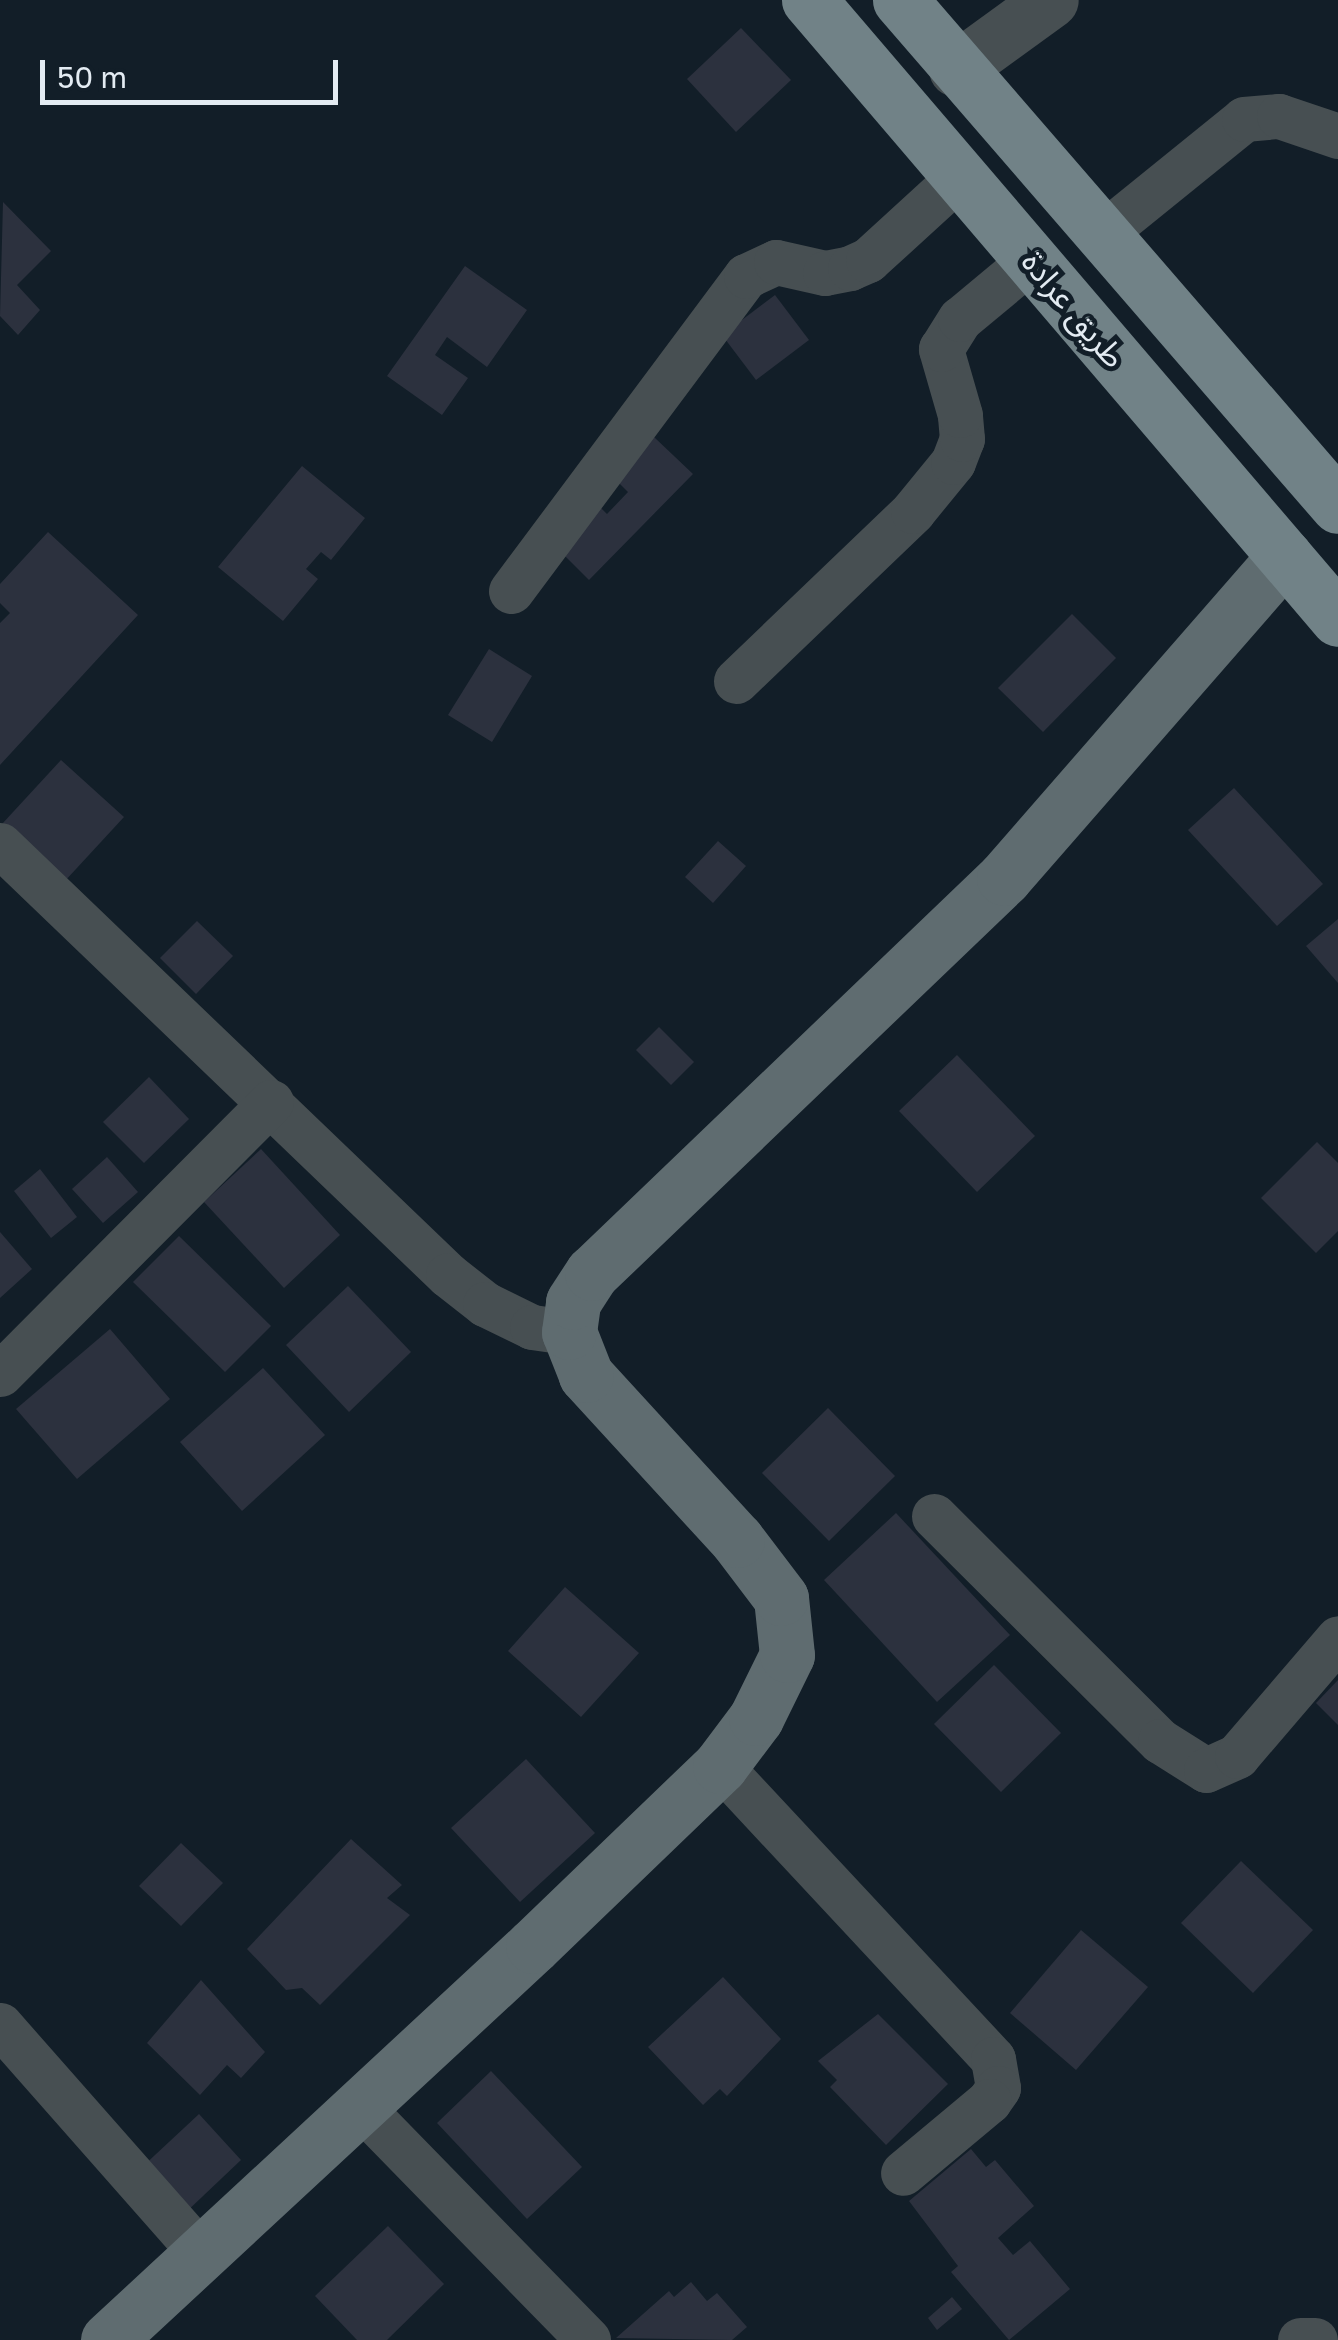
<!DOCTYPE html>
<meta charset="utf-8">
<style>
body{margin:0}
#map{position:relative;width:1338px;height:2340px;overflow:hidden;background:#121e28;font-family:"Golos Text","Noto Sans Arabic",sans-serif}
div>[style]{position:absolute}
.building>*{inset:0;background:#2c313e}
.minor>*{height:45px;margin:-22.5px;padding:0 22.5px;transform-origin:22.5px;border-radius:22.5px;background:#474f52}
.tertiary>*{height:55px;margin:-27.5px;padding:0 27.5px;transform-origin:27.5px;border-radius:27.5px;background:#474f52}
.secondary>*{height:55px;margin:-27.5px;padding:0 27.5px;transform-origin:27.5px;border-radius:27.5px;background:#5f6c70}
.primary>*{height:55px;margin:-27.5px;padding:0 27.5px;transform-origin:27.5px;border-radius:27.5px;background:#718287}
span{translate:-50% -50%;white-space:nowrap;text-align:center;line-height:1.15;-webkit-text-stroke:10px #121e28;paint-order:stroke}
.street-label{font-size:32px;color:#e3ebf2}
.scale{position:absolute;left:40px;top:60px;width:298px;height:45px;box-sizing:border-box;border:5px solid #e3ebf2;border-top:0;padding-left:12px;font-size:30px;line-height:35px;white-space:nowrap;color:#e3ebf2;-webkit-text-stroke:8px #121e28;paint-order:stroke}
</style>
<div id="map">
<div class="building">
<div style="clip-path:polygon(741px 28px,791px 80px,736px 132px,687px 79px)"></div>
<div style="clip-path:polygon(3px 202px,51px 251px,17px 285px,40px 310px,18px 335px,0 316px)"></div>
<div style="clip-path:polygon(465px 266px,527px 310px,487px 367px,447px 337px,435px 355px,468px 378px,442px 415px,387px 376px)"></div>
<div style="clip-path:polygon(775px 295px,809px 340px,756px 380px,722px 335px)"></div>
<div style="clip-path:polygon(654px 437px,693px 474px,589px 580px,554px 545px,595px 502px,607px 514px,628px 492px,614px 478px)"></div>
<div style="clip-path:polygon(302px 466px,365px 518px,331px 560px,321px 552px,306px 569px,318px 579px,283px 621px,218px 567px)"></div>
<div style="clip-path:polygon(48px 532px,138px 615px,0 765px,0 623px,10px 613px,0 603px,0 584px)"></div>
<div style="clip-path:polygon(1072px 614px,1116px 658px,1043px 732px,998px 688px)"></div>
<div style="clip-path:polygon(489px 649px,532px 676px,492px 742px,448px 715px)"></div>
<div style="clip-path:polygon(61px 760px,124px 817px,64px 882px,2px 824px)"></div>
<div style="clip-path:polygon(1234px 788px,1323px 884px,1277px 926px,1188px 830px)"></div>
<div style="clip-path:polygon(718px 841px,746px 866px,713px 903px,685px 877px)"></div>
<div style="clip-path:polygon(1338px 919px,1338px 983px,1306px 946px)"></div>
<div style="clip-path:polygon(197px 921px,233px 956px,196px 994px,160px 958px)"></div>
<div style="clip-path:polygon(659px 1027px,694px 1062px,671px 1085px,636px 1050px)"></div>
<div style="clip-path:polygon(957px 1055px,1035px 1136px,977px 1192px,899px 1111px)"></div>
<div style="clip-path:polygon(149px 1077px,189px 1119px,144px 1163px,103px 1122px)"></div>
<div style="clip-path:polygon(1317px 1142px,1338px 1163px,1338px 1231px,1316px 1253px,1261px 1198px)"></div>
<div style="clip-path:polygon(261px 1149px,340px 1235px,284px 1288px,204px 1202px)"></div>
<div style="clip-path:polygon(107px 1157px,138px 1192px,103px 1223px,72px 1189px)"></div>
<div style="clip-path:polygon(40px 1169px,77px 1217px,51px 1238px,14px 1191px)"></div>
<div style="clip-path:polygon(0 1232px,32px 1269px,0 1298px)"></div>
<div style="clip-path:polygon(179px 1236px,271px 1326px,225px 1372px,133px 1282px)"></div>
<div style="clip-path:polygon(348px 1286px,411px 1352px,349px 1412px,286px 1345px)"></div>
<div style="clip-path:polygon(110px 1329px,170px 1399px,77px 1479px,16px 1409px)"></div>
<div style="clip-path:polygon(263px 1368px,325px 1435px,242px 1511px,180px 1442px)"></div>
<div style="clip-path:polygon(828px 1408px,895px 1476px,829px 1541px,762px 1473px)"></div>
<div style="clip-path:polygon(896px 1513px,1010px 1635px,937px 1702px,824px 1580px)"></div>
<div style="clip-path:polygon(565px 1587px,639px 1653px,581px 1717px,508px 1651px)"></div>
<div style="clip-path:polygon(994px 1665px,1061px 1733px,1001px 1792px,934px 1724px)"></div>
<div style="clip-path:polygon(1338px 1680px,1338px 1725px,1316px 1703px)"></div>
<div style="clip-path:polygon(526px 1759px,595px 1833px,520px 1902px,451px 1828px)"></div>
<div style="clip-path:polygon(351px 1839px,402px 1885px,387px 1898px,410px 1915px,320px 2005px,302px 1988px,286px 1990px,247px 1949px)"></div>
<div style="clip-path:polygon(181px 1843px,223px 1883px,181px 1926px,139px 1886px)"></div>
<div style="clip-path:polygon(1241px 1861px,1313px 1930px,1253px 1993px,1181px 1923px)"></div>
<div style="clip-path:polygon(1081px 1930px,1148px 1987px,1076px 2070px,1010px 2013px)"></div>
<div style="clip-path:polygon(723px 1977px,781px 2039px,727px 2096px,720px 2089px,703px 2105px,648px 2047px)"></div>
<div style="clip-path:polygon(201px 1980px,265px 2052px,241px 2078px,227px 2065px,200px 2095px,147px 2043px)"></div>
<div style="clip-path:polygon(878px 2014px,948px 2084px,886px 2145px,830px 2087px,837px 2080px,818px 2061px)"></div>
<div style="clip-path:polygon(491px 2071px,582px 2167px,527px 2219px,437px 2123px)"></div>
<div style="clip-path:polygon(199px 2114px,241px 2160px,183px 2215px,140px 2169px)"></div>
<div style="clip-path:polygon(971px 2149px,986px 2167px,995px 2160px,1034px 2206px,998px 2238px,1013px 2255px,1030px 2241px,1070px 2289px,1009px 2340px,951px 2272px,958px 2266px,909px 2201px)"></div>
<div style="clip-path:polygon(388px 2226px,444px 2284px,387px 2340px,357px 2340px,315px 2296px)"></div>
<div style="clip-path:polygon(691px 2282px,707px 2301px,717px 2293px,747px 2327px,732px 2340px,616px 2338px,669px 2291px,674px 2297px)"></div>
<div style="clip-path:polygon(952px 2297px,962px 2309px,937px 2330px,928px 2318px)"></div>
</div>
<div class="minor">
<div style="left:1101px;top:235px;width:184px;rotate:-39deg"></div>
<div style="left:1244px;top:119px;width:35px;rotate:-5deg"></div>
<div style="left:1279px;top:116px;width:62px;rotate:18.7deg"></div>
<div style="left:511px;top:591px;width:393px;rotate:-53.3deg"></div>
<div style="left:746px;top:276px;width:33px;rotate:-25deg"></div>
<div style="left:776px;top:262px;width:50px;rotate:12.7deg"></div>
<div style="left:825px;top:273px;width:25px;rotate:-11deg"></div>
<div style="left:850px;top:268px;width:20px;rotate:-24deg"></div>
<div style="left:868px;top:260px;width:125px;rotate:-42.4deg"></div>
<div style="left:736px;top:681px;width:245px;rotate:-43.8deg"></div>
<div style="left:913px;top:511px;width:63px;rotate:-50.8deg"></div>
<div style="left:953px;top:462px;width:25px;rotate:-69deg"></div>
<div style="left:962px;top:439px;width:24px;rotate:-95deg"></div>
<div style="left:960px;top:415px;width:69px;rotate:-106.1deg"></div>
<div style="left:941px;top:349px;width:36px;rotate:-58deg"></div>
<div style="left:960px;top:319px;width:94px;rotate:-39.8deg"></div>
<div style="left:0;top:845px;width:621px;rotate:43.83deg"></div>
<div style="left:448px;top:1275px;width:47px;rotate:38.1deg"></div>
<div style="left:485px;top:1304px;width:52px;rotate:26.1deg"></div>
<div style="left:532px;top:1327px;width:37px;rotate:8deg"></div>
<div style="left:0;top:1374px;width:384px;rotate:-45.1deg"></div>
<div style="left:934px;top:1516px;width:319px;rotate:44.9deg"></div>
<div style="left:1160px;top:1741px;width:54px;rotate:32.2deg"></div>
<div style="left:1206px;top:1770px;width:34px;rotate:-24deg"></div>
<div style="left:1237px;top:1756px;width:155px;rotate:-49.4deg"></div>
<div style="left:720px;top:1766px;width:400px;rotate:47deg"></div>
<div style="left:993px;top:2059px;width:29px;rotate:80deg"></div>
<div style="left:998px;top:2088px;width:16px;rotate:125deg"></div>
<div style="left:989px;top:2101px;width:112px;rotate:140.1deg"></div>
<div style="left:0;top:2025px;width:303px;rotate:48.6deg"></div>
<div style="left:359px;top:2105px;width:328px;rotate:45.7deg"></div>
<div style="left:1300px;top:2340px;width:15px"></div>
</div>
<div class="tertiary">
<div style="left:956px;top:69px;width:117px;rotate:-36deg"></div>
</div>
<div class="secondary">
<div style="left:108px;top:2340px;width:580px;rotate:-42.83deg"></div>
<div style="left:533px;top:1946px;width:260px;rotate:-43.9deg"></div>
<div style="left:720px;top:1766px;width:60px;rotate:-53.1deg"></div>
<div style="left:756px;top:1718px;width:70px;rotate:-63.8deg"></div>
<div style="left:787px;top:1655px;width:57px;rotate:-96deg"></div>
<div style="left:781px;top:1598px;width:73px;rotate:-127.2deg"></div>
<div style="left:737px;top:1540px;width:224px;rotate:-132.5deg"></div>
<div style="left:586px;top:1375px;width:46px;rotate:-111.6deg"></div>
<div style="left:569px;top:1332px;width:30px;rotate:-82deg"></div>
<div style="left:573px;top:1302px;width:35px;rotate:-57deg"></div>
<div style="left:592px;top:1273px;width:571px;rotate:-43.79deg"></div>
<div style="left:1004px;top:878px;width:427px;rotate:-48.9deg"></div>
</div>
<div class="primary">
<div style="left:809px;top:0;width:814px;rotate:49.48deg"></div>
<div style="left:900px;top:0;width:669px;rotate:49.12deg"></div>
</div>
<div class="street-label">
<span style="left:1074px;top:309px;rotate:50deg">طريق عرادة</span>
</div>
<div class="scale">50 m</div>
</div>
